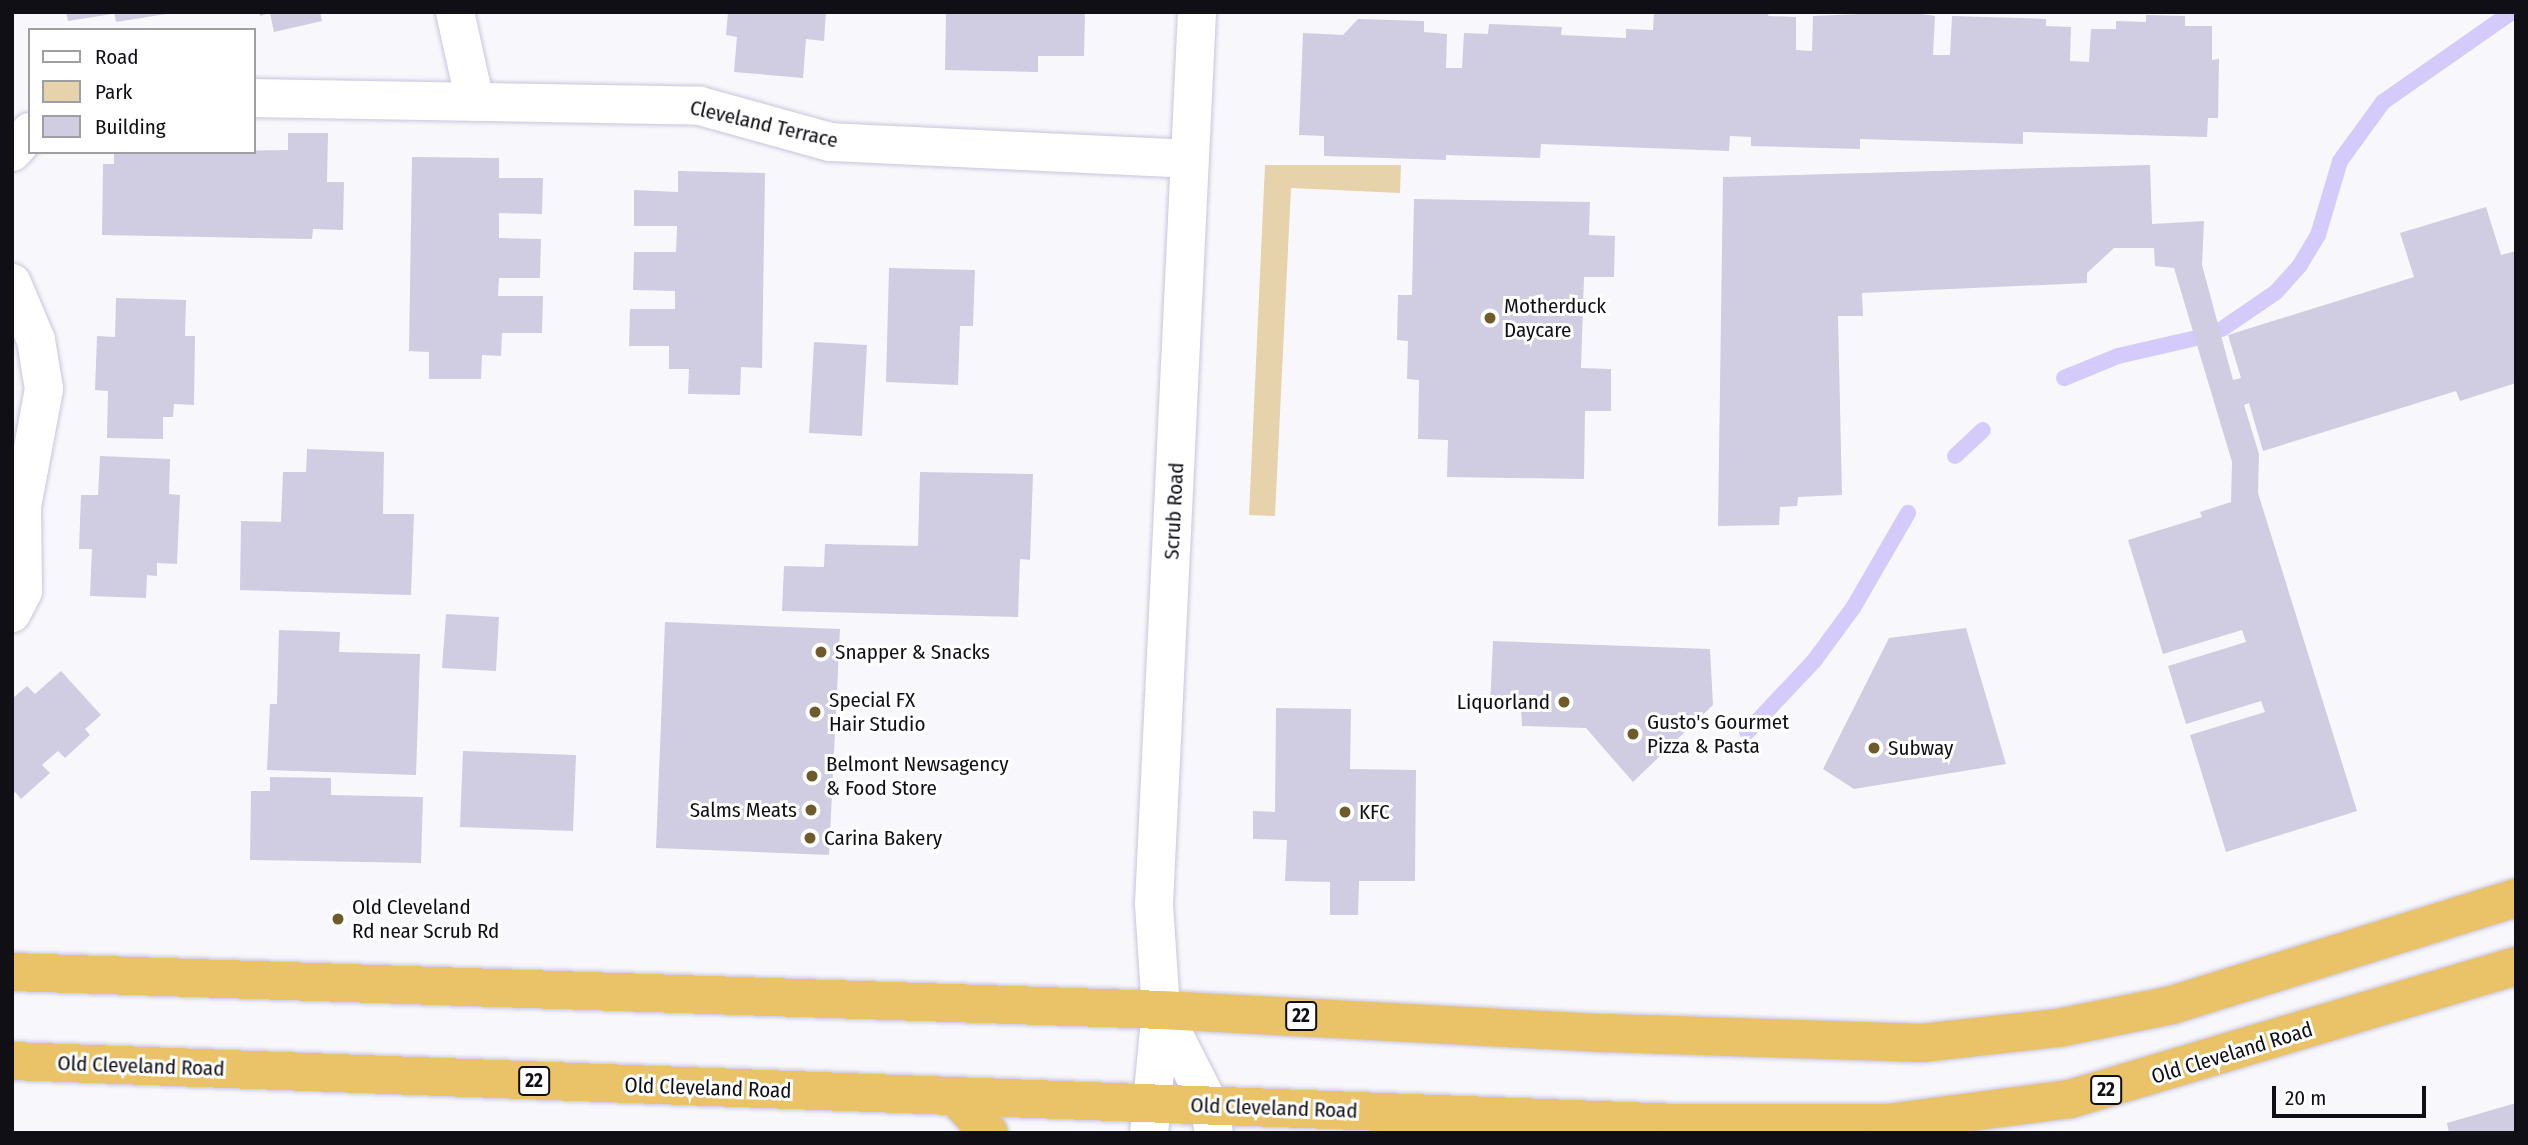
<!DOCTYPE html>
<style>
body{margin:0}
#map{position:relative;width:2528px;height:1145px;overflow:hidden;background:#f8f8fc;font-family:"Fira Sans Condensed",sans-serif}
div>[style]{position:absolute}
.green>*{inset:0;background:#e6d3ab}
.stream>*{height:16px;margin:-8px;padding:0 8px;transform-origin:8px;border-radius:8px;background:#d4cbfb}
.building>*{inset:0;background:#d0cce1}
.roads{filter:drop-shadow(0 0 2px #c9c5da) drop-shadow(0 0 2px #c9c5da)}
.street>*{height:38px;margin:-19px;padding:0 19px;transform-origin:19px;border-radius:19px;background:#fff}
.secondary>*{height:38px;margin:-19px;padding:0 19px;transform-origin:19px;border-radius:19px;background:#fff}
.highway>*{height:38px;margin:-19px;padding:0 19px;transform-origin:19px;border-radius:19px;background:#eac267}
.dots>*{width:19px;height:19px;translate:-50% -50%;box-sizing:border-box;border:4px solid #fff;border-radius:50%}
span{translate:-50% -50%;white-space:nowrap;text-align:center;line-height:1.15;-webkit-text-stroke:6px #fff;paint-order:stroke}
.shield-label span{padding:2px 5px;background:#fff;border:2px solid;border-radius:5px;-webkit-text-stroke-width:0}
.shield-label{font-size:19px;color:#100f16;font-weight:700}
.street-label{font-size:21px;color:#100f16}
.poi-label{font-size:21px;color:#100f16}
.left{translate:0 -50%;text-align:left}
.right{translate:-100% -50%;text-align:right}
.frame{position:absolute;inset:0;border:14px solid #100f16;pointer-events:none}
.legend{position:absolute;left:28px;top:28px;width:228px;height:126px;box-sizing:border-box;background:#fff;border:2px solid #9f9fa2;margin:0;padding:9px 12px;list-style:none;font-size:21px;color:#100f16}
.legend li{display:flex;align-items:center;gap:14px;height:35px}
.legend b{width:35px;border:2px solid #9f9fa2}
.scale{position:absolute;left:2272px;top:1086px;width:154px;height:32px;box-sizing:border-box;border:4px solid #100f16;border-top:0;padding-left:9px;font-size:21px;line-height:24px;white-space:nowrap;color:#100f16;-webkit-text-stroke:5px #fff;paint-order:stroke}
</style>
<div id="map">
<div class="green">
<div style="clip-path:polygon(1265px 165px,1401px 165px,1400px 193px,1291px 188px,1275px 516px,1249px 515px)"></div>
</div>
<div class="stream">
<div style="left:2222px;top:329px;width:65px;rotate:-34.4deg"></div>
<div style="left:2276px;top:292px;width:36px;rotate:-48deg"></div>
<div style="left:2300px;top:265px;width:35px;rotate:-59deg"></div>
<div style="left:2318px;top:235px;width:77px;rotate:-73.4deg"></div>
<div style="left:2340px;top:161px;width:73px;rotate:-53.9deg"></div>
<div style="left:2383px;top:102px;width:157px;rotate:-34.9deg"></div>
<div style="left:2064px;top:378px;width:58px;rotate:-22.2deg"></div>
<div style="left:2118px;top:356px;width:76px;rotate:-12.9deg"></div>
<div style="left:1955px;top:456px;width:38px;rotate:-43deg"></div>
<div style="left:1747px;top:732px;width:98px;rotate:-46.7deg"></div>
<div style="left:1814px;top:661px;width:66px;rotate:-53.7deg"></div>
<div style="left:1853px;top:608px;width:110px;rotate:-59.9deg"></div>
</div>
<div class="building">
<div style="clip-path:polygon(66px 12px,112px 12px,112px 14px,68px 21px)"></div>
<div style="clip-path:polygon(114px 12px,166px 12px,166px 14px,116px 22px)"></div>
<div style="clip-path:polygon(259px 12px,320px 12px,322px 21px,274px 32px,270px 13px,260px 16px)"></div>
<div style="clip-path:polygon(728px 12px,826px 12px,824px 41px,806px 39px,803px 78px,734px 72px,737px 37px,726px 35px)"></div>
<div style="clip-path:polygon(946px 12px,1085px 12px,1084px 56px,1038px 56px,1038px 72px,945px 70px)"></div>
<div style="clip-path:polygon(1654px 12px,1769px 12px,1768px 16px,1796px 17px,1796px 50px,1812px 51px,1813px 16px,1907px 12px,1935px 16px,1933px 55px,1950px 55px,1952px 16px,2046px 19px,2046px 26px,2071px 27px,2070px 61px,2089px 62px,2091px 29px,2116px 29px,2116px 21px,2146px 22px,2146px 15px,2185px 16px,2185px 26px,2212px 26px,2212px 60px,2219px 59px,2218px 118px,2208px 118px,2207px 137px,2023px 132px,2023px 144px,1860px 139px,1860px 149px,1751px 146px,1751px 137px,1730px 136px,1729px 151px,1541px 144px,1540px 158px,1446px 155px,1446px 160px,1324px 156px,1324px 136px,1299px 135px,1303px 33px,1343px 35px,1358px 19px,1424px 21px,1424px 32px,1447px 34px,1446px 68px,1462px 68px,1464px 33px,1488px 34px,1489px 24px,1562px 27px,1561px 35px,1626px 38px,1626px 29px,1653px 30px)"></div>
<div style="clip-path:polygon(288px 133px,328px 133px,327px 182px,344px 182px,343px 230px,313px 229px,312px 239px,102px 235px,103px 164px,114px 164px,114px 152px,288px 150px)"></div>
<div style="clip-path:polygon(412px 157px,499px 158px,499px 178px,543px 178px,542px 214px,499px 213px,499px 238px,541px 239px,540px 278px,499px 278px,498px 296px,543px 296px,542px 333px,502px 333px,501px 356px,482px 355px,481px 379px,429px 379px,429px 352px,409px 351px)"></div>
<div style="clip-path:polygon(2150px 165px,2152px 224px,2204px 221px,2202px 265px,2233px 380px,2241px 378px,2228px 335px,2414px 277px,2400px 233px,2486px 207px,2501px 255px,2516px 251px,2516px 383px,2460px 401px,2456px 391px,2263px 451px,2249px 403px,2244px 405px,2259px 454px,2258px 493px,2357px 811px,2226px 852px,2190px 735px,2265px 712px,2261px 701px,2186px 724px,2168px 666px,2246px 642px,2242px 630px,2163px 654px,2128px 540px,2202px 517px,2200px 512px,2231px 502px,2232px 462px,2174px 268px,2155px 266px,2154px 248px,2114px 248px,2087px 273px,2087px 283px,1862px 293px,1863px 316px,1838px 316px,1842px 495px,1798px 497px,1797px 506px,1780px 507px,1779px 525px,1718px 526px,1723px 177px)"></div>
<div style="clip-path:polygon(678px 171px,765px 173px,762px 368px,741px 367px,740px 395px,688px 394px,689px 369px,669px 369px,669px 346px,629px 346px,630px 309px,675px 309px,675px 291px,633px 290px,634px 252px,676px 252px,677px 226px,634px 226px,634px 190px,678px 192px)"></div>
<div style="clip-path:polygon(1414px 199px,1590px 202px,1589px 235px,1615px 236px,1614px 277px,1584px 277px,1581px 368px,1611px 369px,1611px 411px,1585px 411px,1584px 479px,1447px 477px,1448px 440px,1418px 439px,1419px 380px,1407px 379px,1408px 341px,1397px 340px,1398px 295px,1412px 295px)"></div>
<div style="clip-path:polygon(889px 268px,975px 270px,973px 326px,960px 326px,958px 385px,886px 382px)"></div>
<div style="clip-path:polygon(116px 298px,186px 300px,185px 336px,195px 336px,194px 405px,174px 404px,173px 417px,163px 417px,163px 439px,107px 438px,108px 391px,95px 390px,97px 336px,115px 337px)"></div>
<div style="clip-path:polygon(814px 342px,867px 345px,862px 436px,809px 433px)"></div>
<div style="clip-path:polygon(307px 449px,384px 452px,383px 514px,414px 514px,411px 595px,240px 590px,241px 521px,281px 522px,283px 472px,306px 472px)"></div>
<div style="clip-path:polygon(100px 456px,170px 459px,169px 494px,180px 495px,177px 564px,157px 563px,157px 576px,147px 575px,146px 598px,90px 596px,92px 549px,79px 549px,81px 495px,98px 495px)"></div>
<div style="clip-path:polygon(920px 472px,1033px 474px,1030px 560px,1020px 559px,1018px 617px,782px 611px,784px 566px,824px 567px,825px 544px,918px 546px)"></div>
<div style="clip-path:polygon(446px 614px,499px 617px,496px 671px,442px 668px)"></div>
<div style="clip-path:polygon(665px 622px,840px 629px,829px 855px,656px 848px)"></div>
<div style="clip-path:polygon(1966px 628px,2006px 764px,1854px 789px,1823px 769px,1889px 638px)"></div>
<div style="clip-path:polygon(279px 630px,340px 632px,339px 652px,420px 654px,416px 775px,267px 770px,270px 704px,277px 704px)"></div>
<div style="clip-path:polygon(1493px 641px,1710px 649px,1713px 705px,1633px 782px,1586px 728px,1522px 726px,1521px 709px,1490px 707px)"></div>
<div style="clip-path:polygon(61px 671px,101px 715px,85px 729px,90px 735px,65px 758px,58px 751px,42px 765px,50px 773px,21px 799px,15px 792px,12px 795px,12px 699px,27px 686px,35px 694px)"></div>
<div style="clip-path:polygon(1276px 708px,1351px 709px,1350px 769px,1416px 770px,1415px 881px,1359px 881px,1358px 915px,1330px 915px,1330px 882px,1285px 881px,1287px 840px,1253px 839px,1253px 811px,1275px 812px)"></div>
<div style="clip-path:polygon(463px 751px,576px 755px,573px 831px,460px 827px)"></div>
<div style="clip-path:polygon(270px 777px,331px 778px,331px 795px,423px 797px,421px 863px,250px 860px,251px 791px,270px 791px)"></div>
<div style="clip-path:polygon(2516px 1103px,2516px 1133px,2449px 1133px,2447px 1123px)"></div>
</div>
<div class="roads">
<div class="street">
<div style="left:455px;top:12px;width:92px;rotate:77.5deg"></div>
<div style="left:254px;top:98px;width:446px;rotate:1deg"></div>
<div style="left:700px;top:106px;width:135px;rotate:15.5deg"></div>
<div style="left:830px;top:142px;width:360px;rotate:2.7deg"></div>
<div style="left:12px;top:152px;width:27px;rotate:-48deg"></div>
<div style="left:12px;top:283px;width:62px;rotate:67.2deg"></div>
<div style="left:36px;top:340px;width:50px;rotate:80.7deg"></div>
<div style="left:44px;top:389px;width:120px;rotate:100.6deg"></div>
<div style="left:22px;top:507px;width:84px;rotate:89.3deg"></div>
<div style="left:23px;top:591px;width:25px;rotate:117deg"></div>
<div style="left:1161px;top:1010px;width:106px;rotate:-93.8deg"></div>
<div style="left:1154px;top:904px;width:893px;rotate:-87.24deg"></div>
</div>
<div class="secondary">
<div style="left:1161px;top:1010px;width:108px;rotate:63deg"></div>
<div style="left:1210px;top:1106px;width:27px;rotate:82deg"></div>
<div style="left:1149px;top:1133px;width:124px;rotate:-84.4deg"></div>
</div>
<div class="highway">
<div style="left:12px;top:972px;width:1150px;rotate:1.89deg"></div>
<div style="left:1161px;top:1010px;width:447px;rotate:3deg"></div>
<div style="left:1607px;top:1033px;width:315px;rotate:1.8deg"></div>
<div style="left:1922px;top:1043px;width:137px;rotate:-6.3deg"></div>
<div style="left:2058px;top:1028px;width:116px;rotate:-11.4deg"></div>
<div style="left:2172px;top:1005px;width:360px;rotate:-17.3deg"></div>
<div style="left:12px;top:1061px;width:1669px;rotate:2.13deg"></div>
<div style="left:1680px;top:1123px;width:207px"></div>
<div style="left:1887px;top:1123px;width:185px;rotate:-7.5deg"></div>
<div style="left:2070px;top:1099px;width:465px;rotate:-16.6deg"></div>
<div style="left:957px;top:1098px;width:47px;rotate:47.6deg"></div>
</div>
</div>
<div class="dots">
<div style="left:1490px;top:318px;background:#6f5a2a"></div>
<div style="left:821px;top:652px;background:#6f5a2a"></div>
<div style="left:1564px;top:702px;background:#6f5a2a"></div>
<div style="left:815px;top:712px;background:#6f5a2a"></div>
<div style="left:1633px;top:734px;background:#6f5a2a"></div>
<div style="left:1874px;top:748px;background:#6f5a2a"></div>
<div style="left:812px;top:776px;background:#6f5a2a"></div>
<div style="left:811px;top:810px;background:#6f5a2a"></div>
<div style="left:1345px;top:812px;background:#6f5a2a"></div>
<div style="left:810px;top:838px;background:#6f5a2a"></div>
<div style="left:338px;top:919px;background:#6f5a2a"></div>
</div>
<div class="shield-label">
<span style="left:1301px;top:1016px">22</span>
<span style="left:534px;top:1081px">22</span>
<span style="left:2106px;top:1090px">22</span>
</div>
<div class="street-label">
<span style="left:764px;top:124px;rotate:13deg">Cleveland Terrace</span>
<span style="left:1174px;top:511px;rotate:-87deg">Scrub Road</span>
<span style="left:2232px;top:1053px;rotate:-17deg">Old Cleveland Road</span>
<span style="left:141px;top:1066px;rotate:2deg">Old Cleveland Road</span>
<span style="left:708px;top:1088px;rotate:2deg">Old Cleveland Road</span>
<span style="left:1274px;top:1108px;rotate:2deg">Old Cleveland Road</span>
</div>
<div class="poi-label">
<span class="left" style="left:1504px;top:318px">Motherduck<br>Daycare</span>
<span class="left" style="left:835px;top:652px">Snapper &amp; Snacks</span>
<span class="left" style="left:829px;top:712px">Special FX<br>Hair Studio</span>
<span class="right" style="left:1550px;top:702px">Liquorland</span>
<span class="left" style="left:1647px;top:734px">Gusto's Gourmet<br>Pizza &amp; Pasta</span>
<span class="left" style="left:1888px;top:748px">Subway</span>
<span class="left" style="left:826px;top:776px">Belmont Newsagency<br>&amp; Food Store</span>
<span class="right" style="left:797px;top:810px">Salms Meats</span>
<span class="left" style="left:1359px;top:812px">KFC</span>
<span class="left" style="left:824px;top:838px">Carina Bakery</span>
<span class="left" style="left:352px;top:919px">Old Cleveland<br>Rd near Scrub Rd</span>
</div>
<div class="frame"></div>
<ul class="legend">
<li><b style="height:9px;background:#fff"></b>Road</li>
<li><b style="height:19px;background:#e6d3ab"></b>Park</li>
<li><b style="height:19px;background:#d0cce1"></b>Building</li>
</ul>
<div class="scale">20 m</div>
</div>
